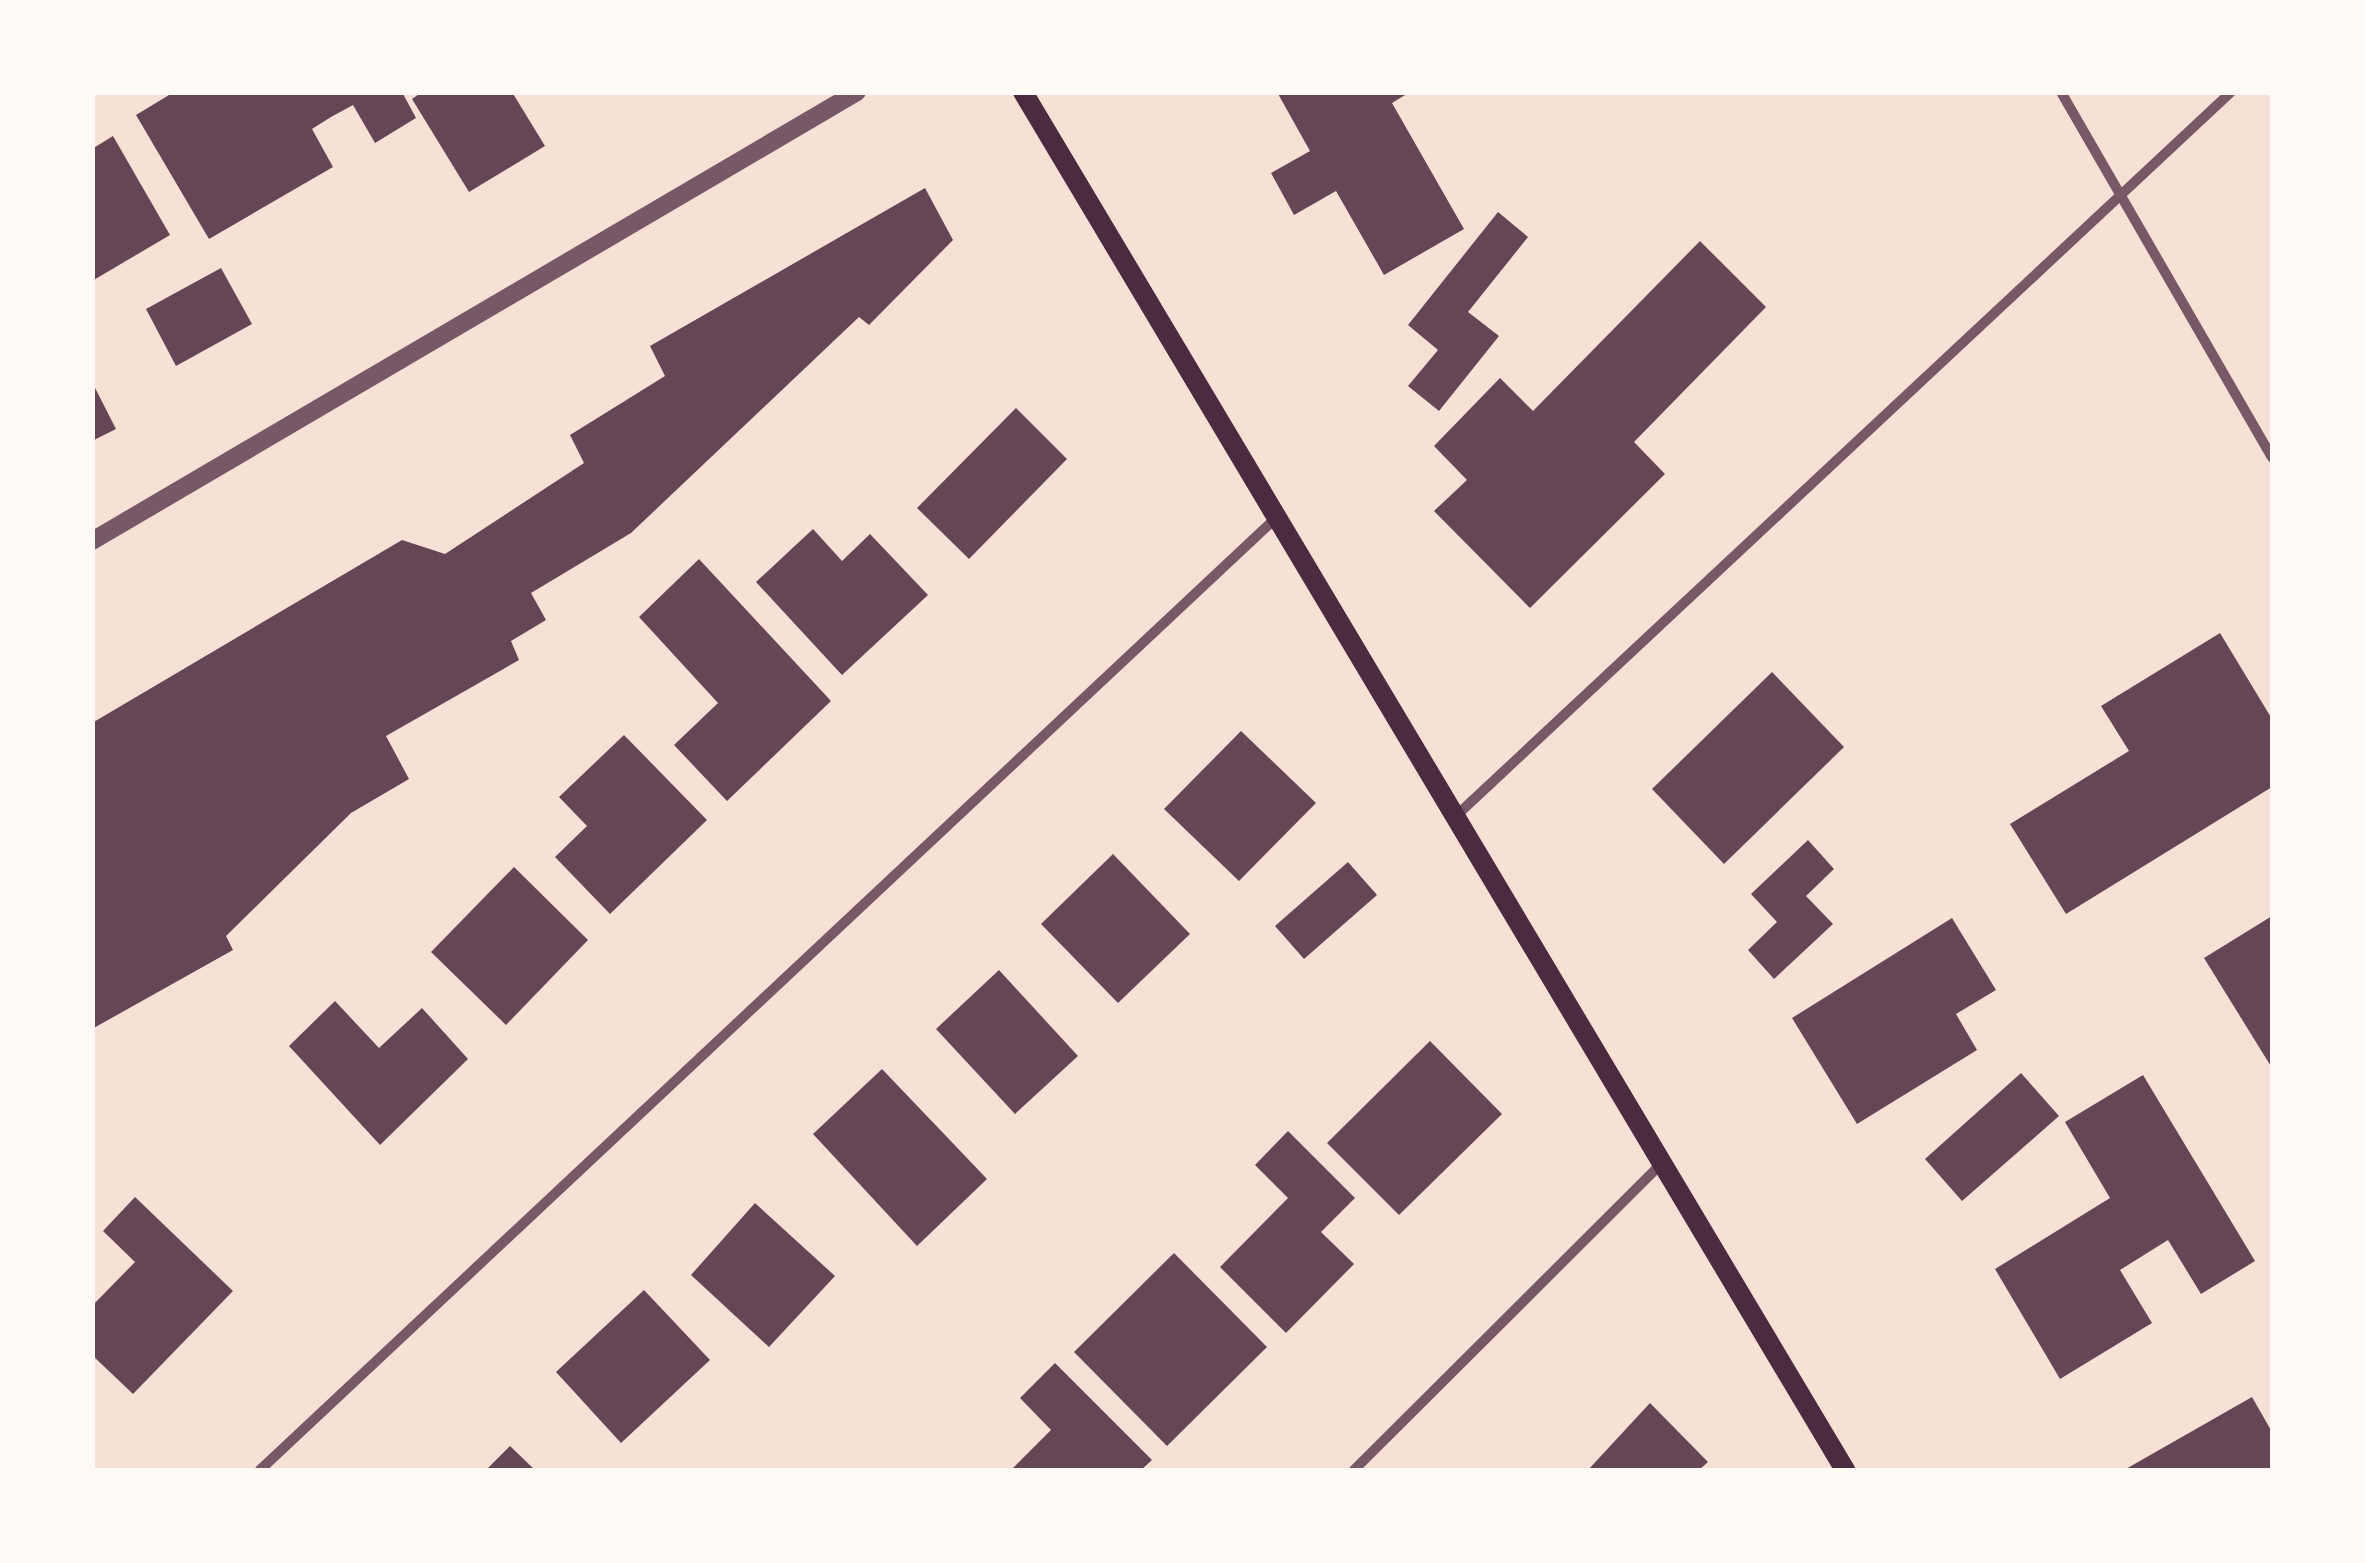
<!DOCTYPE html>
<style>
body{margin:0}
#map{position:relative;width:2365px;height:1563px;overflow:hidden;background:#f7e1d7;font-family:Arial,sans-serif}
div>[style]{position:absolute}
.building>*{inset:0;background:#644757}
.minor>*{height:10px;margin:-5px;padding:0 5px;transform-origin:5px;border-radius:5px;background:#755966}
.tertiary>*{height:18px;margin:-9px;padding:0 9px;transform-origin:9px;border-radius:9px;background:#755966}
.secondary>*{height:20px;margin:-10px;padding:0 10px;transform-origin:10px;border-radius:10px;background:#4a2c40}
span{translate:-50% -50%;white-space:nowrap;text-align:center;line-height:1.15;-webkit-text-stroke:10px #fffaf5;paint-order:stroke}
.frame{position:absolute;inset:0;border:95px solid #fffaf5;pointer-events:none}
</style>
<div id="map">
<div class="building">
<div style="clip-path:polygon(174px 92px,402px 92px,416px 118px,375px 143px,353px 105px,331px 117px,312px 129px,333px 167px,209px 239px,136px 115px)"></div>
<div style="clip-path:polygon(422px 92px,512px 92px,545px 146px,469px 192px,412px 99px)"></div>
<div style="clip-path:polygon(1277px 92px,1410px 92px,1392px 103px,1464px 229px,1384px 275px,1336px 191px,1294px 215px,1271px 173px,1310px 151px)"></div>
<div style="clip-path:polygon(113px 136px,170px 235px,92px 281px,92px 149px)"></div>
<div style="clip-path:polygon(925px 188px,953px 240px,869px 325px,859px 317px,631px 533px,531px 593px,546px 620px,511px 641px,519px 660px,386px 736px,409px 779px,351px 813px,226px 936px,233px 950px,92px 1029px,92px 723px,402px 540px,445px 554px,584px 463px,570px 435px,665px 376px,650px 346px)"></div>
<div style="clip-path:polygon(1498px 212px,1528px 237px,1468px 312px,1499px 336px,1439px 411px,1408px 386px,1438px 350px,1408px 325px)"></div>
<div style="clip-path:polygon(1700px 241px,1766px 307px,1634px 442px,1665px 474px,1530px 608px,1434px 511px,1467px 480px,1434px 446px,1500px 378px,1533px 411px)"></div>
<div style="clip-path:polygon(221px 268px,252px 324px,176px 366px,146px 309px)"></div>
<div style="clip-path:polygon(92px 382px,116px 429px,92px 441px)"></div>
<div style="clip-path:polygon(1016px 408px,1067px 459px,969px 559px,917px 508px)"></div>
<div style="clip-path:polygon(813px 529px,842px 561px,870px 534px,928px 595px,842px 675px,756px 582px)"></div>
<div style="clip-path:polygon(699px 559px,831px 701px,727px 801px,674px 745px,718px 703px,639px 617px)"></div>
<div style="clip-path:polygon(2220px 633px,2272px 719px,2272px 787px,2066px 914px,2010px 824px,2129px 751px,2101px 706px)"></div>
<div style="clip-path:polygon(1772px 672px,1844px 747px,1724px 864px,1652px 789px)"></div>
<div style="clip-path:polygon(1241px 731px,1316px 803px,1239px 881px,1164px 809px)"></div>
<div style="clip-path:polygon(624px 735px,707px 820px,610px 914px,555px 857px,587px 826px,559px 797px)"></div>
<div style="clip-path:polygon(1808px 840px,1834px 869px,1806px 896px,1833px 924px,1774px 979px,1748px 950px,1777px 922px,1751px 894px)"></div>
<div style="clip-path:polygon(1113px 854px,1190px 934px,1118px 1003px,1041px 924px)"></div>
<div style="clip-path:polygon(1348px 862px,1377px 895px,1304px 959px,1275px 926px)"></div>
<div style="clip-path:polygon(514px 867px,588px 940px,506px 1025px,431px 952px)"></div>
<div style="clip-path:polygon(2272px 916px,2272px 1068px,2204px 958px)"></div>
<div style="clip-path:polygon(1952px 918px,1996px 990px,1956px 1014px,1977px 1050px,1857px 1124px,1792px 1018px)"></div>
<div style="clip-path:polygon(999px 970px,1078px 1056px,1015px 1114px,936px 1029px)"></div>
<div style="clip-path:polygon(335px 1001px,379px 1048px,422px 1008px,468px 1059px,380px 1145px,289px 1046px)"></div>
<div style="clip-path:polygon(1430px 1041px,1502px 1114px,1399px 1215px,1327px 1143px)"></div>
<div style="clip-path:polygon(882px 1069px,987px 1179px,917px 1246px,813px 1134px)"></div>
<div style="clip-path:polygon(2021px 1073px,2059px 1116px,1962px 1201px,1925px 1159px)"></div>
<div style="clip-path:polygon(2143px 1075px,2255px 1261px,2201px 1294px,2168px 1240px,2120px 1270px,2152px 1323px,2060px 1379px,1995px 1269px,2110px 1198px,2065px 1122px)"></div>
<div style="clip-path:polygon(1288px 1131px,1355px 1198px,1321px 1232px,1354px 1264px,1286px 1333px,1220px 1267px,1288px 1198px,1255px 1165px)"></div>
<div style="clip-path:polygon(135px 1197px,233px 1291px,133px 1394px,92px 1355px,92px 1306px,135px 1262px,103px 1231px)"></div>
<div style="clip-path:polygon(755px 1203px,835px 1276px,769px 1347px,691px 1275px)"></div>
<div style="clip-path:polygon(1174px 1253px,1267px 1347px,1167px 1446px,1074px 1352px)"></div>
<div style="clip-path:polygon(644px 1290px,710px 1360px,621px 1443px,556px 1372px)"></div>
<div style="clip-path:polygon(1055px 1363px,1152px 1460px,1141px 1470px,1011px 1470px,1051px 1430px,1020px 1398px)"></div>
<div style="clip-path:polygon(2252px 1397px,2272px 1432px,2272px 1470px,2124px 1470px)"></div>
<div style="clip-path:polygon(1650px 1403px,1708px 1462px,1699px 1470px,1588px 1470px)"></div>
<div style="clip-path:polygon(510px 1446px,535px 1470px,486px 1470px)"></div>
</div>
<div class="minor">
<div style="left:2061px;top:92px;width:422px;rotate:60deg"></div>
<div style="left:1457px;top:815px;width:1059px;rotate:-43.05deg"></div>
<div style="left:260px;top:1470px;width:1397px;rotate:-43.14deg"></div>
<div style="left:1354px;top:1470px;width:432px;rotate:-44.9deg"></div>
</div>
<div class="tertiary">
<div style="left:92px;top:541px;width:887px;rotate:-30.41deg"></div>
</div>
<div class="secondary">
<div style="left:1023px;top:92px;width:1605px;rotate:59.18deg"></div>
</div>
<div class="frame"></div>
</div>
